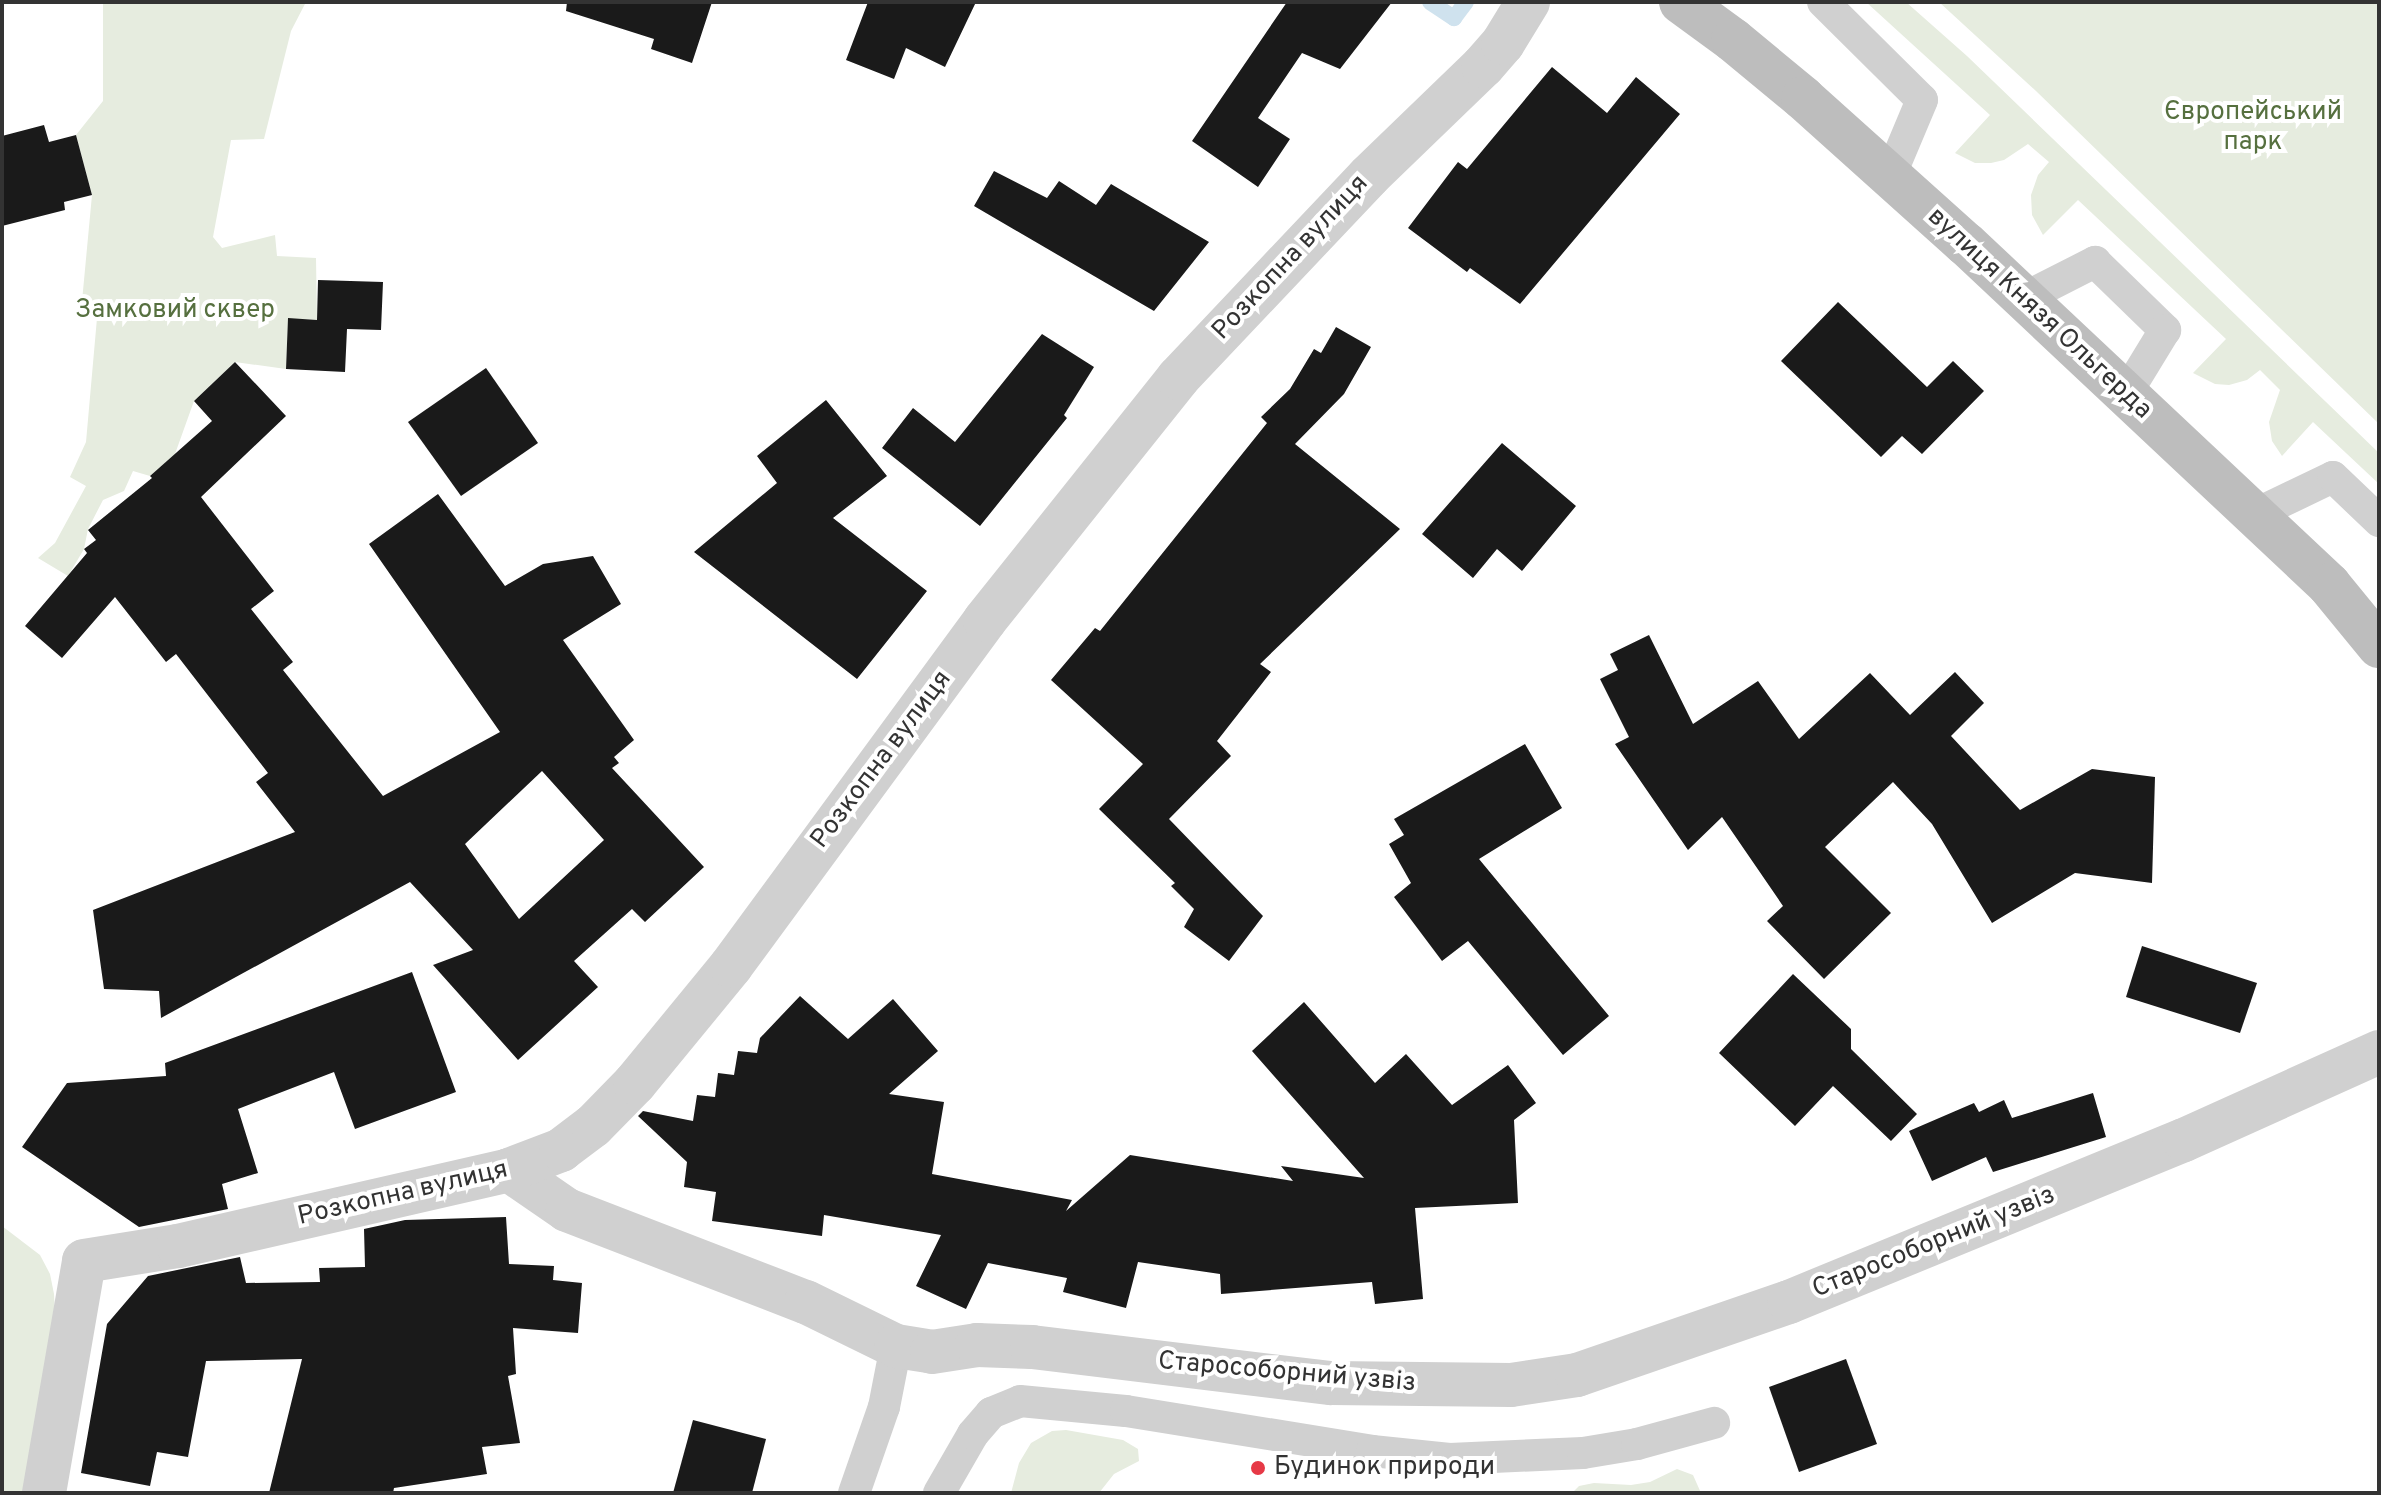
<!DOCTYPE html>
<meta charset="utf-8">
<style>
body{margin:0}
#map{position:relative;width:2381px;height:1495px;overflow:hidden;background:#fff;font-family:Overpass,sans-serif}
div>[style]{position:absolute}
.green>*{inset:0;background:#e6ecdf}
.stream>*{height:16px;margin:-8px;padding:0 8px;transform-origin:8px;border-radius:8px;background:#cfe2ee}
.building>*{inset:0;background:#1a1a1a}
.service>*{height:32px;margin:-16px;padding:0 16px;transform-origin:16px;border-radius:16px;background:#d0d0d0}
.minor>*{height:44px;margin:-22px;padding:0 22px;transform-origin:22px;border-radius:22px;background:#d0d0d0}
.secondary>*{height:44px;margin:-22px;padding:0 22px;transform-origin:22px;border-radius:22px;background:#bdbdbd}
.dots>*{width:22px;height:22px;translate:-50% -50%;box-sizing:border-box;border:4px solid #fff;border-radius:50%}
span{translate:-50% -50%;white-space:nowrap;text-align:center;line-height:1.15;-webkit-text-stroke:8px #fff;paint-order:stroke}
.park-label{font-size:26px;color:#56703f}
.street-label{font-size:26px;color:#333}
.poi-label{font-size:26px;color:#333}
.left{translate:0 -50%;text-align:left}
.frame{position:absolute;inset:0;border:4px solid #333;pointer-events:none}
</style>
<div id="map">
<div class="green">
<div style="clip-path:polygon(103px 2px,306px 2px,291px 31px,264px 139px,231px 140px,213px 237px,222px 248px,275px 235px,277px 256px,316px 258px,317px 320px,288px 319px,286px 369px,235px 362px,194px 401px,175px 454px,150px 476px,133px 471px,124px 491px,103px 500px,88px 529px,84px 549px,68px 576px,38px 558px,55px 543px,86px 486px,70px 477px,86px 442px,97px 318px,81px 312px,92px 195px,76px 135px,103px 101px)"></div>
<div style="clip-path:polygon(1866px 2px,1906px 2px,1967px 56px,2379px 453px,2379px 484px,2313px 422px,2282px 456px,2272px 441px,2269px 422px,2280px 390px,2260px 370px,2247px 380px,2229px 385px,2215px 384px,2193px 373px,2226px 339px,2078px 200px,2043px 235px,2032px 215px,2031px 195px,2038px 175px,2049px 162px,2028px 144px,2004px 160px,1991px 163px,1975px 163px,1955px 153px,1990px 115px)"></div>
<div style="clip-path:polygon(1939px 2px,2379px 2px,2379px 424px,2036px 91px)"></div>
<div style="clip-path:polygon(2px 1226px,40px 1255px,50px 1274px,54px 1294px,55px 1313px,25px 1493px,2px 1493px)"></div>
<div style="clip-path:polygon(1066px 1430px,1123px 1440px,1138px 1449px,1139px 1461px,1114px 1474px,1099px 1493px,1011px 1493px,1019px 1463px,1031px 1443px,1052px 1431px)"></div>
<div style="clip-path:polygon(1677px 1469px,1693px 1475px,1701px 1493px,1572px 1493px,1579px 1486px,1594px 1483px,1631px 1485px,1650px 1482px)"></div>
</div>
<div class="stream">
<div style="left:1430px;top:2px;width:29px;rotate:34deg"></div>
<div style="left:1454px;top:18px;width:20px;rotate:-53deg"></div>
</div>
<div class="building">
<div style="clip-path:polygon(567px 2px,712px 2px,692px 63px,651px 49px,654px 39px,566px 11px)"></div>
<div style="clip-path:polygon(868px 2px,976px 2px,945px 67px,906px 48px,894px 79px,846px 60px)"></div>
<div style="clip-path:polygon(1287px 2px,1392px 2px,1340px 69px,1302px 53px,1258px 118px,1290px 139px,1258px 187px,1192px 141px)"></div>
<div style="clip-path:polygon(1552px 67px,1607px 113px,1636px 77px,1680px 114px,1520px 304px,1470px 268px,1467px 272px,1408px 228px,1458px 162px,1467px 169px)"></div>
<div style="clip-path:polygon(44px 125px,49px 142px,76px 135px,92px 195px,64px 202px,65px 210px,2px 226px,2px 136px)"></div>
<div style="clip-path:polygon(994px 171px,1047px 198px,1059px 181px,1096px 205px,1111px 184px,1209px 242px,1154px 311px,974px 206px)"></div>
<div style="clip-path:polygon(318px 280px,383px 282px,381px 330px,347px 329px,345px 372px,286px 369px,288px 318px,317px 320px)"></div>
<div style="clip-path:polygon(1838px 302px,1927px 387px,1953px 361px,1984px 391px,1922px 454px,1902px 436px,1881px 457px,1781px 361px)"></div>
<div style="clip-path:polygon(1336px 327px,1371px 347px,1344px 394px,1295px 444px,1400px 529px,1260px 664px,1271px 672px,1217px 741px,1231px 756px,1169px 819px,1263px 916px,1229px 961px,1184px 927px,1194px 909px,1171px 886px,1175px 883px,1099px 809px,1143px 764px,1051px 680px,1095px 628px,1100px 631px,1267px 423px,1261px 417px,1290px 389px,1314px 349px,1321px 353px)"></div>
<div style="clip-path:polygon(1042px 334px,1094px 367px,1064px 415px,1067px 418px,980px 526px,882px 448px,913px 408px,955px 442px)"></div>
<div style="clip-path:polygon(evenodd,235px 362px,286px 416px,201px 497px,274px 591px,251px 609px,293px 662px,283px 670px,383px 796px,500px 732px,369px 544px,438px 494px,505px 586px,543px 564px,593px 556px,621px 604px,563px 640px,634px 740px,614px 757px,619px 763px,612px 768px,704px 867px,645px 922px,632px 909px,574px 961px,598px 987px,518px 1060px,433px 965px,473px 950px,410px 882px,161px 1018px,159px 991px,104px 989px,93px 910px,295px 832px,256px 782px,268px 773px,176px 654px,166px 662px,115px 597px,62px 658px,25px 626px,87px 553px,84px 549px,96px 540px,88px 530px,152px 478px,150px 476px,212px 421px,194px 401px,235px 362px,542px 771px,604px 840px,519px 919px,465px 844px,542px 771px)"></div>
<div style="clip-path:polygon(486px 368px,538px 443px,461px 496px,408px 422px)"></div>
<div style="clip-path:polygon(826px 400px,887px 476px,833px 518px,927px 591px,857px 679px,694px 552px,777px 483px,757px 456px)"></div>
<div style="clip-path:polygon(1502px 443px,1576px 506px,1522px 571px,1497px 549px,1473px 578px,1422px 534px)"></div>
<div style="clip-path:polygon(1649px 635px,1693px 724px,1758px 681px,1799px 739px,1870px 673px,1910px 715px,1955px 672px,1984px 703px,1951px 736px,2020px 810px,2092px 769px,2155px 777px,2152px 883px,2075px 873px,1992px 923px,1932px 824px,1893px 782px,1825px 847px,1891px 913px,1824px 979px,1767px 921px,1783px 906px,1722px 817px,1688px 850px,1615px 744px,1629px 737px,1600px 679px,1618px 670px,1610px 654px)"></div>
<div style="clip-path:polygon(1525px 744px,1562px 808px,1479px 859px,1609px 1016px,1563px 1055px,1468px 941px,1442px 961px,1394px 897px,1411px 883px,1389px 844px,1404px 835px,1394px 819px)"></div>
<div style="clip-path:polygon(2142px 946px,2257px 983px,2240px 1033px,2126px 997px)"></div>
<div style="clip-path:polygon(412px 972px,456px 1092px,355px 1129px,334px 1072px,238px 1109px,258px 1173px,222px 1184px,228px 1209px,139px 1227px,22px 1147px,67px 1083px,166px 1076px,165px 1063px)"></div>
<div style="clip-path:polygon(1793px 974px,1851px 1029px,1851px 1049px,1917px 1114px,1891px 1141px,1833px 1086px,1795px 1126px,1719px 1053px)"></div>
<div style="clip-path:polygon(800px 996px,848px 1039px,893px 999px,938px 1051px,889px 1094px,944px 1102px,932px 1174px,1072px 1200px,1066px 1211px,1130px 1155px,1293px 1181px,1281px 1166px,1364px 1178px,1252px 1051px,1304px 1002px,1375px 1083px,1406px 1054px,1452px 1105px,1508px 1065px,1536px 1103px,1514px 1120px,1518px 1203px,1415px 1208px,1423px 1299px,1375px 1304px,1372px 1282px,1221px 1294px,1220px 1274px,1138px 1262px,1126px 1308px,1063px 1292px,1067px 1278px,988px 1263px,966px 1309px,916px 1286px,941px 1235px,824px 1215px,822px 1236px,712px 1221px,716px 1192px,684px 1187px,687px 1162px,638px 1116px,643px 1111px,693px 1121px,697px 1095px,715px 1097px,718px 1073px,734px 1075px,738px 1051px,757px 1053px,760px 1038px)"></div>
<div style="clip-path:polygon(2093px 1093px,2106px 1137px,1993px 1172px,1986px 1157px,1932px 1181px,1909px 1131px,1974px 1103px,1979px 1112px,2004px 1100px,2012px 1118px)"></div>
<div style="clip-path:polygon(506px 1217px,509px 1264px,554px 1266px,553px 1280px,582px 1283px,578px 1333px,513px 1328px,516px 1374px,508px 1376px,520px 1443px,482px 1447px,487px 1474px,394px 1488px,393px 1493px,269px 1493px,302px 1359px,206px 1361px,188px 1457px,157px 1452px,150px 1486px,81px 1473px,107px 1324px,148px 1276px,240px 1257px,246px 1283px,320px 1282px,319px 1268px,365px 1267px,364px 1229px,405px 1220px)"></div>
<div style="clip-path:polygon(1846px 1359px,1877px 1444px,1799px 1472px,1769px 1387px)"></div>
<div style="clip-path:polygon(693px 1420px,766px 1439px,752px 1493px,673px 1493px)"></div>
</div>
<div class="service">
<div style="left:1823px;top:2px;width:139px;rotate:44.7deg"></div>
<div style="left:1922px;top:100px;width:82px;rotate:112.8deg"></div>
<div style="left:2024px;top:298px;width:80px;rotate:-26.9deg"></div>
<div style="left:2095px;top:262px;width:98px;rotate:44.2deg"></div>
<div style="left:2165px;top:330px;width:75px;rotate:121.4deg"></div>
<div style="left:2256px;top:514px;width:85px;rotate:-25.7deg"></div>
<div style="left:2333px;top:477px;width:64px;rotate:43.7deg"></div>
<div style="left:854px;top:1493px;width:91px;rotate:-70.8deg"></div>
<div style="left:884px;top:1407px;width:62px;rotate:-78.9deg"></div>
<div style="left:939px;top:1493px;width:68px;rotate:-60deg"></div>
<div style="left:973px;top:1434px;width:28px;rotate:-49deg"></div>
<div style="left:991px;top:1413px;width:31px;rotate:-22deg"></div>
<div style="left:1020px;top:1401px;width:106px;rotate:5.4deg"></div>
<div style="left:1126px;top:1411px;width:249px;rotate:9.2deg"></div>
<div style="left:1372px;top:1451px;width:78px;rotate:5.9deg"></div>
<div style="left:1450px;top:1459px;width:133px;rotate:-2.6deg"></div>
<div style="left:1583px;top:1453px;width:55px;rotate:-9.5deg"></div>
<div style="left:1637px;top:1444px;width:80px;rotate:-15.3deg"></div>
</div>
<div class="minor">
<div style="left:509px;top:1170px;width:70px;rotate:34.6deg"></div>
<div style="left:567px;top:1210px;width:256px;rotate:21.1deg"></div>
<div style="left:806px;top:1302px;width:100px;rotate:26.1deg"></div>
<div style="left:896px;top:1346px;width:36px;rotate:9deg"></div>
<div style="left:932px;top:1352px;width:46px;rotate:-8.8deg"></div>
<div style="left:977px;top:1345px;width:55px;rotate:2.1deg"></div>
<div style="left:1032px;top:1347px;width:301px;rotate:6.9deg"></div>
<div style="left:1331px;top:1383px;width:180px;rotate:0.6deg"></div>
<div style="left:1511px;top:1385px;width:67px;rotate:-8.6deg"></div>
<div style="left:1577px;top:1375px;width:224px;rotate:-19deg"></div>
<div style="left:1789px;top:1302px;width:427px;rotate:-22.3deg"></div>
<div style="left:2184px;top:1140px;width:214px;rotate:-24.3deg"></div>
<div style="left:44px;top:1493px;width:235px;rotate:-80.2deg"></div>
<div style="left:84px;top:1261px;width:95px;rotate:-9.1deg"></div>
<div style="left:178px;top:1246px;width:340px;rotate:-12.9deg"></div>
<div style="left:509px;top:1170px;width:56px;rotate:-21deg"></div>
<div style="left:561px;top:1150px;width:40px;rotate:-37deg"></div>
<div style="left:593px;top:1126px;width:60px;rotate:-45.7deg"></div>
<div style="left:635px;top:1083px;width:151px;rotate:-50.6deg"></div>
<div style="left:731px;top:966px;width:429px;rotate:-53.7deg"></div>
<div style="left:985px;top:620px;width:310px;rotate:-51.4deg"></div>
<div style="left:1178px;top:378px;width:278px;rotate:-46.6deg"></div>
<div style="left:1369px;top:176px;width:158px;rotate:-44deg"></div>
<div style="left:1483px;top:66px;width:30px;rotate:-49deg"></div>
<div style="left:1503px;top:43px;width:48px;rotate:-58.6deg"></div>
</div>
<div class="secondary">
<div style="left:1681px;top:2px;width:64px;rotate:36.2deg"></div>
<div style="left:1733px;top:40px;width:91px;rotate:39.6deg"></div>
<div style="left:1803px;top:98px;width:219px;rotate:41.9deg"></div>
<div style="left:1966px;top:244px;width:498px;rotate:43.2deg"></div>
<div style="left:2329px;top:585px;width:79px;rotate:50.7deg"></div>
</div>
<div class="dots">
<div style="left:1258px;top:1468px;background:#e63946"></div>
</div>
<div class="park-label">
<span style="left:2253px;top:128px">Європейський<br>парк</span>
<span style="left:175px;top:311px">Замковий сквер</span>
</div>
<div class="street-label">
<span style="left:1291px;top:258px;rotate:-47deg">Розкопна вулиця</span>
<span style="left:2039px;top:314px;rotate:43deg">вулиця Князя Ольгерда</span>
<span style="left:882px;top:760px;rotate:-53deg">Розкопна вулиця</span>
<span style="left:403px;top:1194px;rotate:-13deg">Розкопна вулиця</span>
<span style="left:1934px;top:1243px;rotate:-22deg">Старособорний узвіз</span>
<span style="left:1287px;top:1373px;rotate:5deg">Старособорний узвіз</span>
</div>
<div class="poi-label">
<span class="left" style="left:1274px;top:1468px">Будинок природи</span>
</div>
<div class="frame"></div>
</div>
